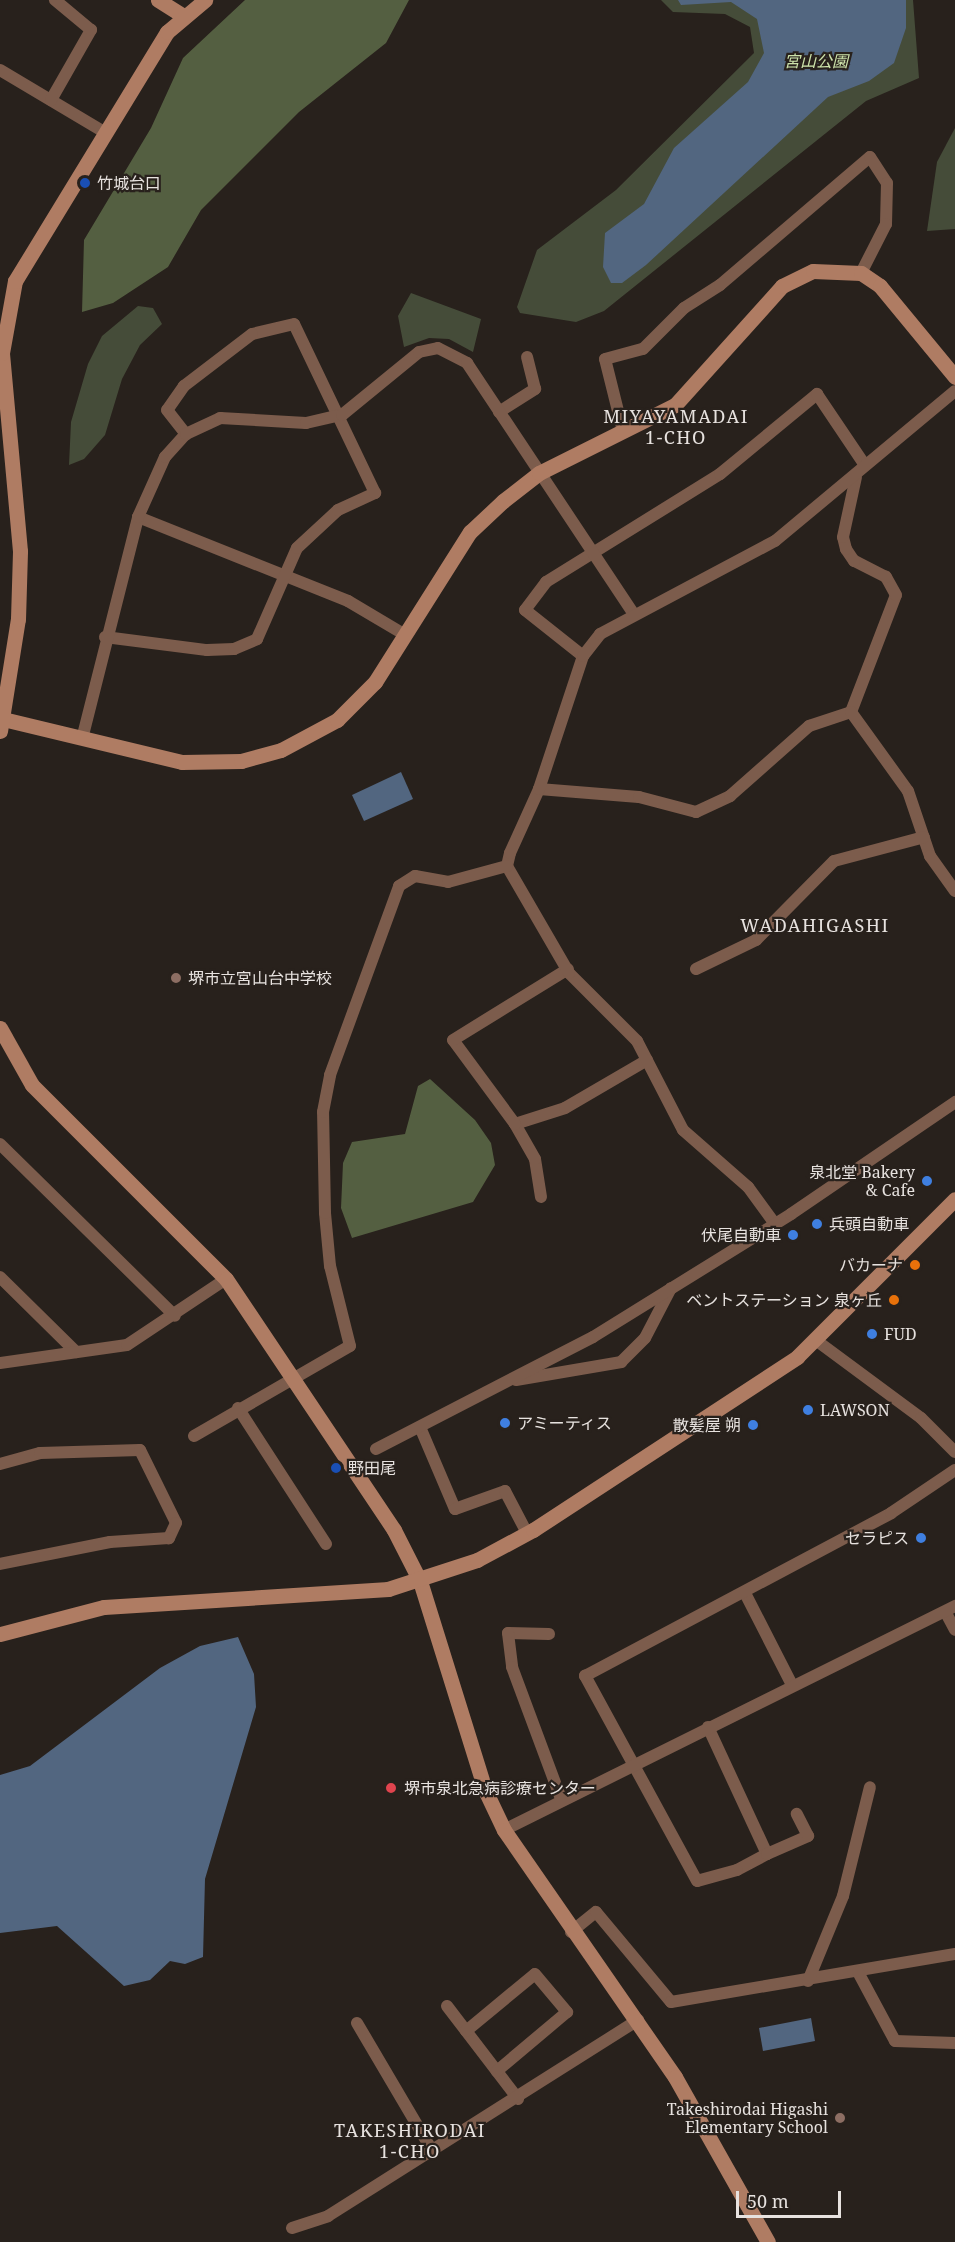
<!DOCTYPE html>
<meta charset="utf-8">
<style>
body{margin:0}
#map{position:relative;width:955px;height:2242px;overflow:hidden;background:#28211c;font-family:"Noto Serif","Noto Sans JP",serif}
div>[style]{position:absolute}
.green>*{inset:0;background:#454c39}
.forest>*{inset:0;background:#545f41}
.water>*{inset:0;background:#526680}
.street>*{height:12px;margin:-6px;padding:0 6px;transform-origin:6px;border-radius:6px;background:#7c5c4c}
.secondary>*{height:15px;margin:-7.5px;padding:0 7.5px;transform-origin:7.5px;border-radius:7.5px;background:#af7c63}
.dots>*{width:16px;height:16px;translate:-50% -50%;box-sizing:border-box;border:3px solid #28211c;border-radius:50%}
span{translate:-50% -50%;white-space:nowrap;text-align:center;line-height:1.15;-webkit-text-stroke:4.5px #28211c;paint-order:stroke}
.park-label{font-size:16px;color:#cce2aa;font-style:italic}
.poi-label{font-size:16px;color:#e7e2df}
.left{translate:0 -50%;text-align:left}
.right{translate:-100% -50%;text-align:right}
.neighbourhood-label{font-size:18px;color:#e7e2df;letter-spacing:1.5px}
.scale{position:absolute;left:736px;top:2191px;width:105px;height:27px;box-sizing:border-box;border:3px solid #e7e2df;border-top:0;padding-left:8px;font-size:18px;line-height:21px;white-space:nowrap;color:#e7e2df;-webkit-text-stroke:4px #28211c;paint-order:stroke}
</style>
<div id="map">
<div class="green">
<div style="clip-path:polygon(661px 0,913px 0,919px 78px,866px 101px,604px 311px,576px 322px,520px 313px,517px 307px,537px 250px,616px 190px,754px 53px,750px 27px,725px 14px,673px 12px)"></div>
<div style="clip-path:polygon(955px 128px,955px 229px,927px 231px,937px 162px)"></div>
<div style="clip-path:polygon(411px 293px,481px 319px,473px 352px,449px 339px,429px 338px,404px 347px,398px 316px)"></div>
<div style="clip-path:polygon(138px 306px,153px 308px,162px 324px,140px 345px,122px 379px,105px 435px,84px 459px,69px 465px,71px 422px,88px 364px,102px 336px)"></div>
</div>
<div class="forest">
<div style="clip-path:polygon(245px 0,409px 0,386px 43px,299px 112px,201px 210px,168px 267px,113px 303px,82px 312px,84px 240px,151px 128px,183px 58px)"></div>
<div style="clip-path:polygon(430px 1079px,475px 1120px,491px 1143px,495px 1165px,473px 1202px,352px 1238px,341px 1208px,343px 1163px,352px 1142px,405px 1134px,418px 1086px)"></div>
</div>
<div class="water">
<div style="clip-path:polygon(678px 0,906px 0,906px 28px,894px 63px,869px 81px,828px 97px,646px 265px,622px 283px,611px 283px,603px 267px,605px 233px,644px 204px,674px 148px,748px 82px,764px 53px,757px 19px,731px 2px,681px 5px)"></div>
<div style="clip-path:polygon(401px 772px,413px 799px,364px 821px,352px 795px)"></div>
<div style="clip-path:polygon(238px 1637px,254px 1674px,256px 1707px,205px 1879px,203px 1957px,185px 1964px,170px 1961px,150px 1980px,124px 1986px,57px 1926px,0 1933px,0 1775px,30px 1766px,160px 1668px,200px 1646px)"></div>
<div style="clip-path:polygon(811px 2018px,815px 2041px,763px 2051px,759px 2028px)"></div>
</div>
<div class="street">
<div style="left:0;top:70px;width:121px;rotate:30.8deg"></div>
<div style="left:51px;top:100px;width:81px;rotate:-60.3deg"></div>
<div style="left:91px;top:30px;width:47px;rotate:-140.2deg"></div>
<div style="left:499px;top:412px;width:43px;rotate:-32.6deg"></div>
<div style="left:535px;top:389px;width:33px;rotate:-104deg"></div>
<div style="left:623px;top:431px;width:74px;rotate:-104deg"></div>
<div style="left:605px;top:359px;width:39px;rotate:-15deg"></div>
<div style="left:643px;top:349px;width:58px;rotate:-45deg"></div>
<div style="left:684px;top:308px;width:43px;rotate:-32.6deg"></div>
<div style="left:720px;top:285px;width:197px;rotate:-40.5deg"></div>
<div style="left:870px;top:157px;width:31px;rotate:57deg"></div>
<div style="left:887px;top:183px;width:41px;rotate:91.4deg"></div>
<div style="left:886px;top:224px;width:55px;rotate:117deg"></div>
<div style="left:138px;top:517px;width:226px;rotate:21.8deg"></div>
<div style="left:348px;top:601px;width:63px;rotate:30.7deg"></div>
<div style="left:105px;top:637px;width:103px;rotate:7.3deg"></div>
<div style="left:207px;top:650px;width:27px;rotate:-2deg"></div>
<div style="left:234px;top:649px;width:25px;rotate:-23deg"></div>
<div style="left:257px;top:639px;width:99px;rotate:-66.3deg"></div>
<div style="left:297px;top:548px;width:56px;rotate:-42.8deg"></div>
<div style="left:338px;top:510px;width:41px;rotate:-24.7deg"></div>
<div style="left:375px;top:493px;width:187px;rotate:-115.6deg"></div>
<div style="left:294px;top:324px;width:43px;rotate:166.6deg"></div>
<div style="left:252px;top:334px;width:86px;rotate:142.6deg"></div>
<div style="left:184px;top:386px;width:29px;rotate:125deg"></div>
<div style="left:167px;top:410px;width:31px;rotate:52deg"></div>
<div style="left:583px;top:656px;width:74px;rotate:-141.6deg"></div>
<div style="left:525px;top:610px;width:35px;rotate:-53deg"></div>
<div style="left:546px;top:582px;width:205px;rotate:-31.8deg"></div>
<div style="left:720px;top:474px;width:126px;rotate:-39.5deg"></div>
<div style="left:817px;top:394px;width:84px;rotate:56.1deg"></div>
<div style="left:851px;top:712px;width:125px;rotate:-69deg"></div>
<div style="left:896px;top:595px;width:21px;rotate:-119deg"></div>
<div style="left:886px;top:577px;width:36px;rotate:-153deg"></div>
<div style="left:854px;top:561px;width:14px;rotate:-124deg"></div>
<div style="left:846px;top:549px;width:12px;rotate:-104deg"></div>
<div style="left:843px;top:537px;width:61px;rotate:-77.8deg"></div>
<div style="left:82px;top:739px;width:229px;rotate:-75.8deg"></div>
<div style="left:138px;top:517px;width:66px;rotate:-65.8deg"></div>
<div style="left:165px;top:457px;width:31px;rotate:-48deg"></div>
<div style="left:186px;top:434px;width:38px;rotate:-25deg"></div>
<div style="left:220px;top:418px;width:86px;rotate:3.3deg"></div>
<div style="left:306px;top:423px;width:37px;rotate:-13deg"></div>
<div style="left:342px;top:415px;width:99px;rotate:-39.3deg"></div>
<div style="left:419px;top:352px;width:19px;rotate:-12deg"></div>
<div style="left:438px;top:348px;width:33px;rotate:27deg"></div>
<div style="left:467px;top:363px;width:301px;rotate:56.4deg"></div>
<div style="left:539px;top:789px;width:100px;rotate:4.6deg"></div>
<div style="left:639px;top:797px;width:59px;rotate:14.7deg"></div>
<div style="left:696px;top:812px;width:38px;rotate:-25deg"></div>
<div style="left:730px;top:796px;width:106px;rotate:-41.5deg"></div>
<div style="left:809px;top:726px;width:44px;rotate:-18.4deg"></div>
<div style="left:851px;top:712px;width:97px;rotate:54.2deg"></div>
<div style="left:908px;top:791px;width:69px;rotate:71.3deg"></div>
<div style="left:930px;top:856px;width:43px;rotate:54.5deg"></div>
<div style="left:696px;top:969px;width:67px;rotate:-25.8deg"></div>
<div style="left:756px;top:940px;width:111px;rotate:-45.4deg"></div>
<div style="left:834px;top:861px;width:93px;rotate:-14.9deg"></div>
<div style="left:515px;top:1124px;width:52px;rotate:-17.7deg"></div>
<div style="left:565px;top:1108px;width:95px;rotate:-30.3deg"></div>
<div style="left:0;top:1144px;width:245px;rotate:44.5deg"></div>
<div style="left:541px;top:1197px;width:38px;rotate:-99deg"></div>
<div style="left:535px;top:1159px;width:40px;rotate:-119.7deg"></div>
<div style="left:515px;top:1124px;width:104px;rotate:-126.4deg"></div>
<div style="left:453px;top:1040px;width:135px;rotate:-31.7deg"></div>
<div style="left:775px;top:1224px;width:46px;rotate:-126.1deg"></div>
<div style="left:748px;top:1187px;width:86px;rotate:-138.8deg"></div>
<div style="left:683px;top:1130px;width:100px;rotate:-117.3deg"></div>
<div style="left:637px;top:1041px;width:96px;rotate:-135deg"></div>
<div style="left:569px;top:973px;width:124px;rotate:-120.1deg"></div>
<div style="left:507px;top:866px;width:13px;rotate:-77deg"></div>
<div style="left:510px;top:853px;width:70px;rotate:-65.6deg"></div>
<div style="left:539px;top:789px;width:140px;rotate:-71.7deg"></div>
<div style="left:583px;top:656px;width:28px;rotate:-52deg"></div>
<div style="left:600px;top:634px;width:198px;rotate:-28deg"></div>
<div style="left:775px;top:541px;width:234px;rotate:-39.8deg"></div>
<div style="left:0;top:1277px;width:107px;rotate:44.6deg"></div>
<div style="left:817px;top:1341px;width:129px;rotate:36.5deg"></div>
<div style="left:921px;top:1418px;width:48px;rotate:45deg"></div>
<div style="left:0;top:1363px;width:128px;rotate:-8.1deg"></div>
<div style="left:127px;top:1345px;width:119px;rotate:-33.7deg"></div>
<div style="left:516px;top:1380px;width:107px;rotate:-9.7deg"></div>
<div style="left:621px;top:1362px;width:34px;rotate:-45deg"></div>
<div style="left:645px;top:1338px;width:56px;rotate:-62.5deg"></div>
<div style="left:238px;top:1408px;width:162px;rotate:57.1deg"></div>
<div style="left:420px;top:1427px;width:89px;rotate:66.9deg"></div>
<div style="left:455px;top:1509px;width:53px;rotate:-19.8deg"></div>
<div style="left:505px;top:1491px;width:47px;rotate:62.4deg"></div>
<div style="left:194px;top:1436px;width:180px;rotate:-30deg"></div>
<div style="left:350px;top:1346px;width:82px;rotate:-104deg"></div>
<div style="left:330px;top:1266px;width:53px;rotate:-95.4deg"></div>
<div style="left:325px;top:1213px;width:101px;rotate:-91.1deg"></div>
<div style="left:323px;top:1112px;width:38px;rotate:-79deg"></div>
<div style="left:330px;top:1075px;width:201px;rotate:-69.9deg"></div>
<div style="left:399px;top:886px;width:19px;rotate:-32deg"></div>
<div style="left:415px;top:876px;width:34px;rotate:10deg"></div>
<div style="left:448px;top:882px;width:61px;rotate:-15.2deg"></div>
<div style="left:376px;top:1449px;width:244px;rotate:-27.3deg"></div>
<div style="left:593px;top:1337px;width:233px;rotate:-31.8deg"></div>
<div style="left:791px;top:1214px;width:199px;rotate:-34.3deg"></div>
<div style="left:0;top:1464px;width:41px;rotate:-15.4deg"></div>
<div style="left:40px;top:1453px;width:100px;rotate:-1.7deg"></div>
<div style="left:140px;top:1450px;width:81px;rotate:63.7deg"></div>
<div style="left:176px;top:1523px;width:17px;rotate:115deg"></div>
<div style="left:169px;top:1538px;width:59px;rotate:176.1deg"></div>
<div style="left:110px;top:1542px;width:112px;rotate:168.7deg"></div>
<div style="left:745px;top:1593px;width:103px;rotate:62.9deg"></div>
<div style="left:946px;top:1613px;width:19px;rotate:62deg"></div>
<div style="left:549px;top:1634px;width:41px;rotate:-178.6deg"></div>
<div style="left:508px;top:1633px;width:34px;rotate:83deg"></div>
<div style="left:512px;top:1667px;width:141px;rotate:69.6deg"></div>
<div style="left:708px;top:1727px;width:140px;rotate:65.1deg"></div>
<div style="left:767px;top:1854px;width:34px;rotate:152deg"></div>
<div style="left:737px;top:1870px;width:41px;rotate:164.6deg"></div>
<div style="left:697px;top:1881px;width:234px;rotate:-118.6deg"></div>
<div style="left:585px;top:1676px;width:347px;rotate:-28deg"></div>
<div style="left:891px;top:1513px;width:77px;rotate:-33.9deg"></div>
<div style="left:504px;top:1830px;width:504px;rotate:-26.41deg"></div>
<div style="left:767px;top:1854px;width:45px;rotate:-23.7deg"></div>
<div style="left:808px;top:1836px;width:25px;rotate:-117deg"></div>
<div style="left:571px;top:1932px;width:32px;rotate:-39deg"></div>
<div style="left:596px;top:1912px;width:117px;rotate:50.2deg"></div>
<div style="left:671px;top:2002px;width:288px;rotate:-9.6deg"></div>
<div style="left:858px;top:1972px;width:78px;rotate:61.8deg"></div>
<div style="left:895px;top:2041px;width:60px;rotate:1.9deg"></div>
<div style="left:808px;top:1981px;width:92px;rotate:-67.6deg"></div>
<div style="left:843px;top:1896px;width:112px;rotate:-76.1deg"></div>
<div style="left:447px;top:2006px;width:117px;rotate:52.6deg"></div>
<div style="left:357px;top:2023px;width:150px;rotate:59.5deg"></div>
<div style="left:466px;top:2031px;width:89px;rotate:-39.6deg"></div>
<div style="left:535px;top:1974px;width:50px;rotate:49.9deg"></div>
<div style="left:567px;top:2012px;width:92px;rotate:139.9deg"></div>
<div style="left:292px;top:2228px;width:38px;rotate:-18deg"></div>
<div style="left:328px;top:2216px;width:367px;rotate:-32.3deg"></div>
</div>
<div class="secondary">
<div style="left:158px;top:0;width:28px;rotate:32deg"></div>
<div style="left:3px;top:719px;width:184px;rotate:13.5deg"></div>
<div style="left:182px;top:762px;width:59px;rotate:-1deg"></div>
<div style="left:241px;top:761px;width:41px;rotate:-15.4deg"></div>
<div style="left:281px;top:750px;width:64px;rotate:-28.2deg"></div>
<div style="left:337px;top:720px;width:54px;rotate:-45deg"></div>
<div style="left:375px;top:682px;width:178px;rotate:-57.7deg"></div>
<div style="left:470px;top:532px;width:45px;rotate:-43.2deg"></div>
<div style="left:503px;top:501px;width:46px;rotate:-37.9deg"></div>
<div style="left:539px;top:473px;width:152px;rotate:-26.6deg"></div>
<div style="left:675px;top:405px;width:160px;rotate:-48deg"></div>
<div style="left:782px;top:286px;width:34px;rotate:-26deg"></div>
<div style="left:813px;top:271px;width:48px;rotate:2.4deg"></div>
<div style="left:861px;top:273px;width:23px;rotate:34deg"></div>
<div style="left:880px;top:286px;width:118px;rotate:50.5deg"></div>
<div style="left:0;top:731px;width:113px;rotate:-80.9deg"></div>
<div style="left:18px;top:619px;width:68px;rotate:-88.3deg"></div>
<div style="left:20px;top:551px;width:199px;rotate:-95.2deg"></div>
<div style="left:2px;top:353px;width:73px;rotate:-79.8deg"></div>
<div style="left:15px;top:281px;width:292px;rotate:-58.6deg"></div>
<div style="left:167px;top:32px;width:50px;rotate:-40.1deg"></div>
<div style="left:0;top:1028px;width:65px;rotate:60.7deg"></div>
<div style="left:32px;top:1085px;width:274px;rotate:45deg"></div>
<div style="left:226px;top:1279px;width:302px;rotate:56.2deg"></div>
<div style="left:394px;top:1530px;width:57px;rotate:63deg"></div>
<div style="left:420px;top:1581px;width:219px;rotate:72.7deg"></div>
<div style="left:485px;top:1790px;width:44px;rotate:64.6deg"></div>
<div style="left:504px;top:1830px;width:300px;rotate:55.3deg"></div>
<div style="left:675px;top:2077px;width:189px;rotate:60.6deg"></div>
<div style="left:0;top:1634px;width:107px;rotate:-14.6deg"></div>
<div style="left:104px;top:1607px;width:285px;rotate:-3.6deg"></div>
<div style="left:388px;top:1589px;width:94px;rotate:-18deg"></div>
<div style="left:477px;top:1560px;width:64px;rotate:-28.2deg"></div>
<div style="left:533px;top:1530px;width:316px;rotate:-33.2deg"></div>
<div style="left:797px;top:1357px;width:223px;rotate:-45deg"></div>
</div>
<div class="dots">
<div style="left:85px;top:183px;background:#1a4fb4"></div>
<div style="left:176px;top:978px;background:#8d6e63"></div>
<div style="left:927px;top:1181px;background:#3f7fe0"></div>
<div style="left:817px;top:1224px;background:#3f7fe0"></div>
<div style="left:793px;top:1235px;background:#3f7fe0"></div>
<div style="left:915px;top:1265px;background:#e8710a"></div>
<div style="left:894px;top:1300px;background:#e8710a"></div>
<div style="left:872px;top:1334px;background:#3f7fe0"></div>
<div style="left:808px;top:1410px;background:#3f7fe0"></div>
<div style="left:505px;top:1423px;background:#3f7fe0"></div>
<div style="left:753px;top:1425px;background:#3f7fe0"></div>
<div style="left:336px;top:1468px;background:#1a4fb4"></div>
<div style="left:921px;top:1538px;background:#3f7fe0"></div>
<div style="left:391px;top:1788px;background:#e0444e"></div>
<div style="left:840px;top:2118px;background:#8d6e63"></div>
</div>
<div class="park-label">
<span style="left:816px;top:61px">宮山公園</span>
</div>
<div class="poi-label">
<span class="left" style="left:97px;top:183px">竹城台口</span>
<span class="left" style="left:188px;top:978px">堺市立宮山台中学校</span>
<span class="right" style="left:915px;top:1181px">泉北堂 Bakery<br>&amp; Cafe</span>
<span class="left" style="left:829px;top:1224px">兵頭自動車</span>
<span class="right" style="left:781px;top:1235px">伏尾自動車</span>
<span class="right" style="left:903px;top:1265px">バカーナ</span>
<span class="right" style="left:882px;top:1300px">ベントステーション 泉ヶ丘</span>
<span class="left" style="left:884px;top:1334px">FUD</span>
<span class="left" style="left:820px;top:1410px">LAWSON</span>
<span class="left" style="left:517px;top:1423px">アミーティス</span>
<span class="right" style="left:741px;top:1425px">散髪屋 朔</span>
<span class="left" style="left:348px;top:1468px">野田尾</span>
<span class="right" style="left:909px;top:1538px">セラピス</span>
<span class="left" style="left:404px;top:1788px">堺市泉北急病診療センター</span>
<span class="right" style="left:828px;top:2118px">Takeshirodai Higashi<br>Elementary School</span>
</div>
<div class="neighbourhood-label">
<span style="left:676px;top:427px">MIYAYAMADAI<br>1-CHO</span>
<span style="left:815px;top:925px">WADAHIGASHI</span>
<span style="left:410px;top:2141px">TAKESHIRODAI<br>1-CHO</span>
</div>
<div class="scale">50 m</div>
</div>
